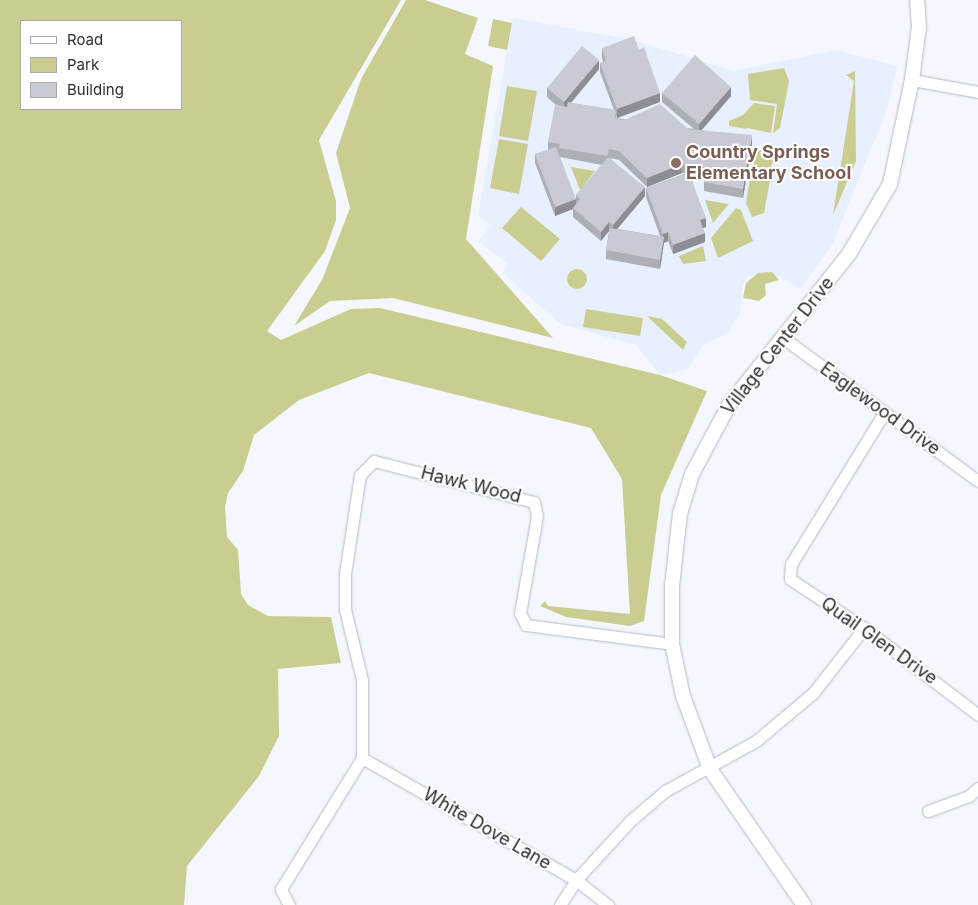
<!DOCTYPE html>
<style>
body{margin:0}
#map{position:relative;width:978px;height:905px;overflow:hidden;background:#f4f7fe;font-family:Inter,sans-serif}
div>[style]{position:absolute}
.built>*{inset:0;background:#e8efff}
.green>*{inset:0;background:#cacd90}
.round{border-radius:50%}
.roads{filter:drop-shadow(0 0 1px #b5b9c1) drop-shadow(0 0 1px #b5b9c1)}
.minor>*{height:11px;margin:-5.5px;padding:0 5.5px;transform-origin:5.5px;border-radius:5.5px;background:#fff}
.tertiary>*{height:14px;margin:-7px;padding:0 7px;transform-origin:7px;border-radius:7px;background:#fff}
.wall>*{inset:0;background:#acafb6}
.shaded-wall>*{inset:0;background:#8c8e94}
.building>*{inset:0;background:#c8cbd4}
.dots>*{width:14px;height:14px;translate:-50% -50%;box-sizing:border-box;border:2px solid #fff;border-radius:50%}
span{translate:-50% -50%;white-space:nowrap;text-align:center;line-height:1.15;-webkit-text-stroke:4px #fff;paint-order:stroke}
.education-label{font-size:18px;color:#785e54;font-weight:700}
.left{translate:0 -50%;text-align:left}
.street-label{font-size:18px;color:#2c2d31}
.legend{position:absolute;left:20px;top:20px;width:162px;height:90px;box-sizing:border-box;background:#fff;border:1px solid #ababad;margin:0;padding:6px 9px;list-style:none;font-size:15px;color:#2c2d31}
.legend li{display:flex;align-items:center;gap:10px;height:25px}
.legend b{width:25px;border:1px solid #ababad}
</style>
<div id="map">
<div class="built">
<div style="clip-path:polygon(513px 18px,633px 40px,734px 71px,836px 50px,897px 66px,887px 110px,833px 243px,801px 289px,770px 272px,749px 276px,743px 283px,740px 314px,726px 334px,703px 345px,688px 369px,660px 375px,636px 345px,560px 324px,503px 273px,508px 264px,478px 241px,492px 225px,478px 216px)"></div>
</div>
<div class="green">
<div style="clip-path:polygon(evenodd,0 0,401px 0,319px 140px,336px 201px,336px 220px,325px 251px,267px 331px,281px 340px,351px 309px,380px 308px,660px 375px,707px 391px,661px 495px,644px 621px,630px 626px,566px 617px,540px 606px,545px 601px,548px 606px,630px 614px,622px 479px,591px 428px,369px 373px,299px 400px,254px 435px,243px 471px,228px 493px,225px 507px,227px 537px,238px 550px,241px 594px,248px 605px,268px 616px,331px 617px,341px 663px,278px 669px,279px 736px,259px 776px,187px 866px,184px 905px,0 905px,0 0,21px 21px,181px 21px,181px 109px,21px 109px,21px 21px)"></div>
<div style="clip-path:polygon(406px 0,425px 0,478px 18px,465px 54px,493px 66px,466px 239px,553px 338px,393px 298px,330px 301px,294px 326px,322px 280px,350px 208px,336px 153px,361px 79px)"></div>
<div style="clip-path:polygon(493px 19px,512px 23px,507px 50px,488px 46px)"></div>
<div style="clip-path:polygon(784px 68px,789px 81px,780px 128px,773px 133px,777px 104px,750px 100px,748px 74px)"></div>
<div style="clip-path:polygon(855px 71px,856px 161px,833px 215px,854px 81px,846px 75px)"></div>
<div style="clip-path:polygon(507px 86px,537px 91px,528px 141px,499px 136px)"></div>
<div style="clip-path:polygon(754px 103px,775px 106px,771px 133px,747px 128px,746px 124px,747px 129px,729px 126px,729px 121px,743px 115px)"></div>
<div style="clip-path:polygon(499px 139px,528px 144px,519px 194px,490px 188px)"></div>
<div class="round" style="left:753px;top:150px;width:20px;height:20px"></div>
<div style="clip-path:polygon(571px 167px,595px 171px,580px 190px)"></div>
<div style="clip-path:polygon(751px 172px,771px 175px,764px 213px,752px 217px,746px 203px)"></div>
<div style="clip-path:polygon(705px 200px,729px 204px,713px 223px)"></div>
<div style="clip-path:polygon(521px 207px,560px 239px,541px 261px,502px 228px)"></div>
<div style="clip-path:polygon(736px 208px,741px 210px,753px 241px,718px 258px,711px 238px)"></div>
<div style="clip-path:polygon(703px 246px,706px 261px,683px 264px,679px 256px)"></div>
<div class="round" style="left:567px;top:269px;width:20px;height:20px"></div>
<div style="clip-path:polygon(772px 272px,779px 280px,765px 284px,766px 295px,759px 301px,743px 298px,746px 283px,758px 273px)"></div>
<div style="clip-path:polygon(586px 309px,643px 318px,640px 336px,583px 327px)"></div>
<div style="clip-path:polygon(647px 316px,662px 319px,687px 342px,683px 350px)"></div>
</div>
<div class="roads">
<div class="minor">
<div style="left:912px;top:80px;width:67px;rotate:10.3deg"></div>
<div style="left:782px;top:337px;width:243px;rotate:36.3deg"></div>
<div style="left:884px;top:413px;width:177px;rotate:121.6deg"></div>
<div style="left:791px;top:564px;width:15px;rotate:94deg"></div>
<div style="left:790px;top:579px;width:89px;rotate:33.5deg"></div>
<div style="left:864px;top:628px;width:143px;rotate:37.3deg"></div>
<div style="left:362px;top:758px;width:246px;rotate:29.7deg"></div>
<div style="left:576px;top:880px;width:41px;rotate:38deg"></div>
<div style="left:928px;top:811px;width:44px;rotate:-20.1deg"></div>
<div style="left:969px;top:796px;width:12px;rotate:-42deg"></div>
<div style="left:289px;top:905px;width:18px;rotate:-117deg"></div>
<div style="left:281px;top:889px;width:154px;rotate:-58.3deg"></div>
<div style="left:362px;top:758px;width:78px;rotate:-90deg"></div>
<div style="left:362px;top:680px;width:73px;rotate:-103.5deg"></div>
<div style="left:345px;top:609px;width:35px;rotate:-90deg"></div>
<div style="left:345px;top:574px;width:100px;rotate:-81.4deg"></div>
<div style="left:360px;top:475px;width:20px;rotate:-45deg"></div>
<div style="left:374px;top:461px;width:165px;rotate:14.4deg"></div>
<div style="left:534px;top:502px;width:14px;rotate:78deg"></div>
<div style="left:537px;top:516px;width:98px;rotate:99.9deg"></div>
<div style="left:520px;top:613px;width:13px;rotate:63deg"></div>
<div style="left:526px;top:625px;width:147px;rotate:7.4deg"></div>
<div style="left:560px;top:905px;width:30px;rotate:-57deg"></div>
<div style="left:576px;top:880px;width:80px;rotate:-47.5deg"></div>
<div style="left:630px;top:821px;width:46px;rotate:-40.6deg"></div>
<div style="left:665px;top:791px;width:104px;rotate:-28.8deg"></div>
<div style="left:756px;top:741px;width:75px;rotate:-40.1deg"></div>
<div style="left:813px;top:693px;width:83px;rotate:-51.9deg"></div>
</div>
<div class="tertiary">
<div style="left:804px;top:905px;width:165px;rotate:-124.7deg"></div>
<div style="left:710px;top:769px;width:78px;rotate:-110.3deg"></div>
<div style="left:683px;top:696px;width:53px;rotate:-101.9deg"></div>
<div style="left:672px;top:644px;width:58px;rotate:-90deg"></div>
<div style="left:672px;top:586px;width:72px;rotate:-83.7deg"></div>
<div style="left:680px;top:514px;width:42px;rotate:-73.3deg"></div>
<div style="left:692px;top:474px;width:78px;rotate:-61.8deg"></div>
<div style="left:729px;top:405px;width:193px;rotate:-51.5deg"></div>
<div style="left:849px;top:254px;width:81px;rotate:-59.6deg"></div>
<div style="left:890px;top:184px;width:106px;rotate:-78.1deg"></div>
<div style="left:912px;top:80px;width:53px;rotate:-82.5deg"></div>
<div style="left:919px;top:27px;width:27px;rotate:-94deg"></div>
</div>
</div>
<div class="wall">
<div style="clip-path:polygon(evenodd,602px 48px,660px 102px,617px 118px,616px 116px,616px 118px,694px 129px,662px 102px,662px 93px,731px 96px,702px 130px,752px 144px,743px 198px,704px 191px,704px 182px,705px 177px,690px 174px,706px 227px,703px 228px,705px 242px,673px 254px,668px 241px,664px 243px,660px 269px,606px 259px,606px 250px,609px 231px,601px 241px,573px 217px,573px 209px,555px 216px,535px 163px,535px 154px,548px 150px,548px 142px,556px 105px,547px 97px,547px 88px,599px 69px,571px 103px,614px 110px,600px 72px,600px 63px,603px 62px,602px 57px,602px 48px,560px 157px,602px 165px,576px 195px,576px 204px,560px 157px,602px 48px,610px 158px,619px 160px,647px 187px,682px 173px,687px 173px,646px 188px,646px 197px,660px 236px,617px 229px,645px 196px,610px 158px)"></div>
</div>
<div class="shaded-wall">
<div style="clip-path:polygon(599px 60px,599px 69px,564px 111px,564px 102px)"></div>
<div style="clip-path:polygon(731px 87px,731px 96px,699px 133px,699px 124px)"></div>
<div style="clip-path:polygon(660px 93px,660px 102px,617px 118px,617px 109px)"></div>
<div style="clip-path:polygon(752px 135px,752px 144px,743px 198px,743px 189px)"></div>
<div style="clip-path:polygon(682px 164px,682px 173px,647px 187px,647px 178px)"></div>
<div style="clip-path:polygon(645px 187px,645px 196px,613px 234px,613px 225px)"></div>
<div style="clip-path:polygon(576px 199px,576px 208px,573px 208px,573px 209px,555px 216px,555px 207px)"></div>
<div style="clip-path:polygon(706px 218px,706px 227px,700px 229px,700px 220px)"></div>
<div style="clip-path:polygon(609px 222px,609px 231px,601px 241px,601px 232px)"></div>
<div style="clip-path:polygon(668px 232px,668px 241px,664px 243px,660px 269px,660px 260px,663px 243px,663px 234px)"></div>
<div style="clip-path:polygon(705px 233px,705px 242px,673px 254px,673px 245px)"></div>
</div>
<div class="building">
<div style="clip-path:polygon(634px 36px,639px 50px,644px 47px,660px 93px,617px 109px,600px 63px,606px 61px,602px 48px)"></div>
<div style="clip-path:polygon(582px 46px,599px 60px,564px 102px,547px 88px)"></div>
<div style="clip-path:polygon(695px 55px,731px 87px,699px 124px,662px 93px)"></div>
<div style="clip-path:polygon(568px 102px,616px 110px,615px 118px,624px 120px,660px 104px,688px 129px,752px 135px,743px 189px,704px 182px,706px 168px,682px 164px,647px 178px,619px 151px,609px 149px,607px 156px,559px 148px,560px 144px,548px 142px,555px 104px,567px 107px)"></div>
<div style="clip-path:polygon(556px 147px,576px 199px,555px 207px,535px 154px)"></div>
<div style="clip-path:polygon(608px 157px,645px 187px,613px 225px,609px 222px,601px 232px,573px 208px,580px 199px,576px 195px)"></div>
<div style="clip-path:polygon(689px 173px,706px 218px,700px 220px,705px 233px,673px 245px,668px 232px,663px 234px,646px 188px)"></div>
<div style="clip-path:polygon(610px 228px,664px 237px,660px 260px,606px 250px)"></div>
</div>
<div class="dots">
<div style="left:676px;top:163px;background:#8d6e63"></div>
</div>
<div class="education-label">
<span class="left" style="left:686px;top:163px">Country Springs<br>Elementary School</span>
</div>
<div class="street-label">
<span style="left:778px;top:346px;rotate:-52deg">Village Center Drive</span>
<span style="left:880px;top:409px;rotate:36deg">Eaglewood Drive</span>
<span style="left:471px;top:485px;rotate:14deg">Hawk Wood</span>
<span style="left:879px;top:641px;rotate:35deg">Quail Glen Drive</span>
<span style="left:487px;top:829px;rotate:30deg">White Dove Lane</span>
</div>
<ul class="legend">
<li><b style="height:6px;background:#fff"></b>Road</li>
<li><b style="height:14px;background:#cacd90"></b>Park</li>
<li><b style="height:14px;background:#c8cbd4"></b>Building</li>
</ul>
</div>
